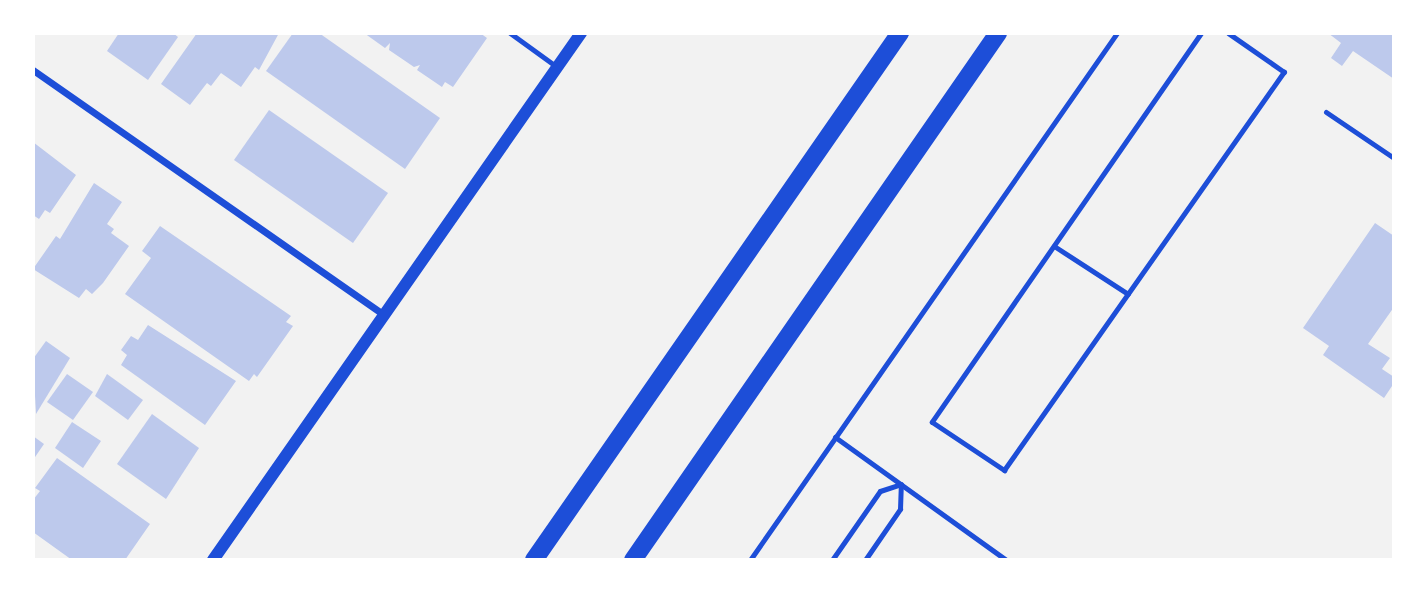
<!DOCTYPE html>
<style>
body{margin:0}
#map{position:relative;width:1427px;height:593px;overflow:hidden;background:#f2f2f2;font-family:Mulish,sans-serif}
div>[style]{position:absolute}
.building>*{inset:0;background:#bdc9ec}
.service>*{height:5px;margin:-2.5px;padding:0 2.5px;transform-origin:2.5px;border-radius:2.5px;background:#1d4ed8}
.minor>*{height:7px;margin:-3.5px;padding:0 3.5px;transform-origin:3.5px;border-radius:3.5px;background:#1d4ed8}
.tertiary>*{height:12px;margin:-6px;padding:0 6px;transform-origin:6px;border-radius:6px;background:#1d4ed8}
.primary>*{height:18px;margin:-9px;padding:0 9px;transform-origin:9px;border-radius:9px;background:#1d4ed8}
span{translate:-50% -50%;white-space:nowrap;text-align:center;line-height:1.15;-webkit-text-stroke:6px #fff;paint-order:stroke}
.frame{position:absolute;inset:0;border:35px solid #fff;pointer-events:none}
</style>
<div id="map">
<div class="building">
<div style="clip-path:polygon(119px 33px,173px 33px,178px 37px,148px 80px,107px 51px)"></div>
<div style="clip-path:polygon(197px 33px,238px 35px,279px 33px,259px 70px,255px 67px,241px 87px,221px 73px,211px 86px,207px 83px,190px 105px,161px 84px)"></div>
<div style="clip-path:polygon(293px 33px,319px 33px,440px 118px,405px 169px,266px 71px)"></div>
<div style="clip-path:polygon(364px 33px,480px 33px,487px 38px,453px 87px,445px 82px,442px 87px,417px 70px,420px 65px,414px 67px,389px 50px,390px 43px,385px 48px)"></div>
<div style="clip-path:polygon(1328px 33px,1394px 33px,1394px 79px,1353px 51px,1342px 66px,1331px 58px,1341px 43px)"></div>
<div style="clip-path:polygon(269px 110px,388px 193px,353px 243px,234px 160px)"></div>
<div style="clip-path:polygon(33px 142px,76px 175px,50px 213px,45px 210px,39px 219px,33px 215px)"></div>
<div style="clip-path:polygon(94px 183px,122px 202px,107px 224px,114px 229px,111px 233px,129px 246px,103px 283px,92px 294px,86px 289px,79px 298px,33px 269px,56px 236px,60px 239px)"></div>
<div style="clip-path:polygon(1375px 223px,1394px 236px,1394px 307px,1368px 344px,1390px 358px,1382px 369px,1394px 377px,1394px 383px,1384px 398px,1323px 355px,1329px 346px,1303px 328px)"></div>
<div style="clip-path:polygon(160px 226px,291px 316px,286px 322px,293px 326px,257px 377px,254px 374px,249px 381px,125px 294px,151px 258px,142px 251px)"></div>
<div style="clip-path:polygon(148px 325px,236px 381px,205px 425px,121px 365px,127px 355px,121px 350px,131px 336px,138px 340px)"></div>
<div style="clip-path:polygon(46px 341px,70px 358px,36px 414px,33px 359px)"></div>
<div style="clip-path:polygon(67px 374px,93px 392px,73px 420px,47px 402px)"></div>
<div style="clip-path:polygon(107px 374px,143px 400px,128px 420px,95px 396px)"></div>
<div style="clip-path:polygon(152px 414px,199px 448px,166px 499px,117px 464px)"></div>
<div style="clip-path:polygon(72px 422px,101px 441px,83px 468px,55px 448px)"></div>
<div style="clip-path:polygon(33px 436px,44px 444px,33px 460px)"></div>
<div style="clip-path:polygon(57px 458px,150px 524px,125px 560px,72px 560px,33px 532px,33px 500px,40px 491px,35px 488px)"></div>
</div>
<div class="service">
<div style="left:510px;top:33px;width:58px;rotate:35.9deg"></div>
<div style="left:1201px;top:33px;width:473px;rotate:124.7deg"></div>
<div style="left:932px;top:422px;width:87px;rotate:33.7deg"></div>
<div style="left:1004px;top:470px;width:487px;rotate:-54.9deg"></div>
<div style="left:1284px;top:72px;width:68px;rotate:-145.1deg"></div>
<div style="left:1326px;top:112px;width:82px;rotate:34.1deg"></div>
<div style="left:1054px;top:246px;width:88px;rotate:33deg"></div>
<div style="left:835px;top:437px;width:211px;rotate:35.7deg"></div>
<div style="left:750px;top:560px;width:642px;rotate:-55.15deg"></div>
<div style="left:832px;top:560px;width:84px;rotate:-55.2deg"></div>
<div style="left:880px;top:491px;width:22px;rotate:-18deg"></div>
<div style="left:865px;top:560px;width:62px;rotate:-55.5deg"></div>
<div style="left:900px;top:509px;width:25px;rotate:-88deg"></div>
</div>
<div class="minor">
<div style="left:33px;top:70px;width:428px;rotate:34.9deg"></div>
</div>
<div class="tertiary">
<div style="left:213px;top:560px;width:643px;rotate:-55.07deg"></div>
</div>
<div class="primary">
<div style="left:534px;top:560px;width:642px;rotate:-55.22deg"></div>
<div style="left:633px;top:560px;width:641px;rotate:-55.29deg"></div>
</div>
<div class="frame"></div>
</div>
